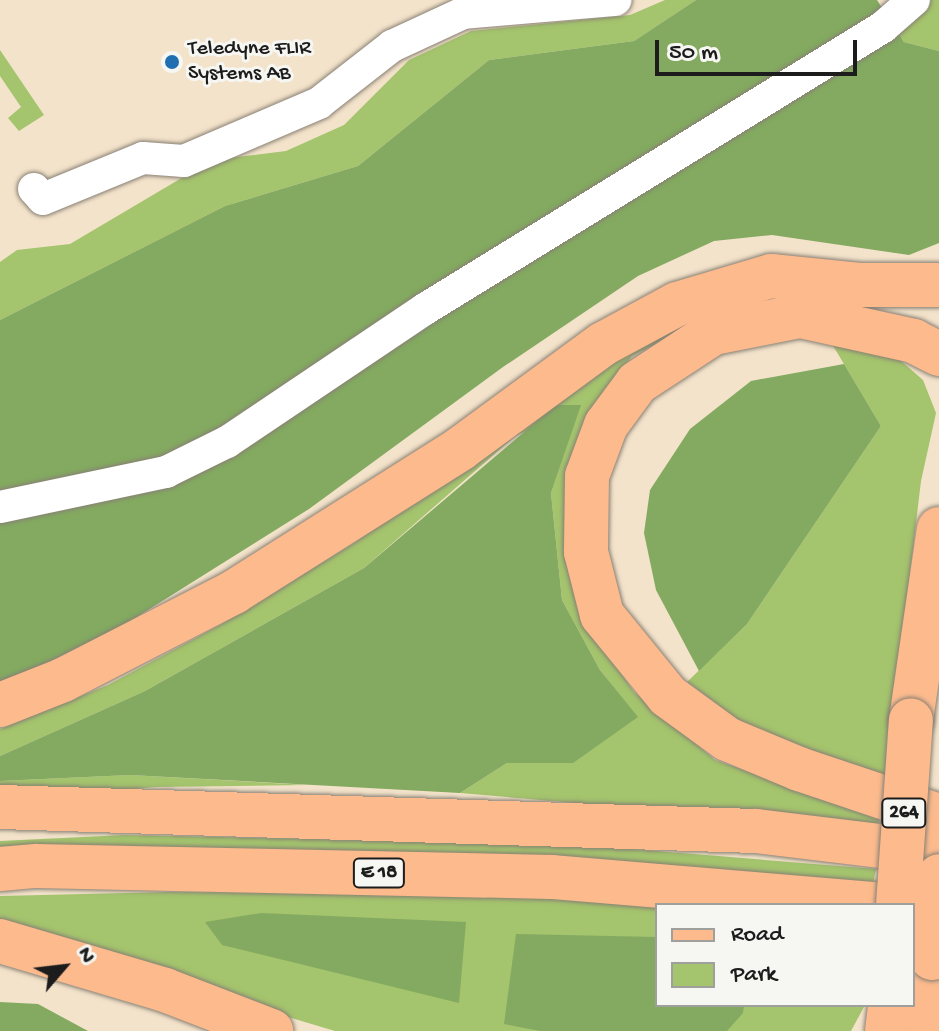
<!DOCTYPE html>
<style>
body{margin:0}
#map{position:relative;width:939px;height:1031px;overflow:hidden;background:#f4e3cb;font-family:"Gochi Hand",sans-serif}
div>[style]{position:absolute}
.green>*{inset:0;background:#a4c46d}
.forest>*{inset:0;background:#83aa60}
.roads{filter:drop-shadow(0 0 2px #888074) drop-shadow(0 0 2px #888074)}
.street>*{height:32px;margin:-16px;padding:0 16px;transform-origin:16px;border-radius:16px;background:#fff}
.primary>*{height:44px;margin:-22px;padding:0 22px;transform-origin:22px;border-radius:22px;background:#fcba8d}
.highway>*{height:44px;margin:-22px;padding:0 22px;transform-origin:22px;border-radius:22px;background:#fcba8d}
.bridges{filter:drop-shadow(0 0 2px #888074) drop-shadow(0 0 2px #888074)}
.primary-bridge>*{height:44px;margin:-22px;padding:0 22px;transform-origin:22px;border-radius:22px;background:#fcba8d}
.dots>*{width:22px;height:22px;translate:-50% -50%;box-sizing:border-box;border:4px solid #f6f6f2;border-radius:50%}
span{translate:-50% -50%;white-space:nowrap;text-align:center;line-height:1.15;-webkit-text-stroke:6px #f6f6f2;paint-order:stroke}
.shield-label span{padding:2px 6px;background:#f6f6f2;border:2px solid;border-radius:6px;-webkit-text-stroke-width:0}
.shield-label{font-size:20px;color:#1c1c1c;font-weight:700}
.poi-label{font-size:22px;color:#1c1c1c}
.left{translate:0 -50%;text-align:left}
.legend{position:absolute;left:655px;top:903px;width:260px;height:104px;box-sizing:border-box;background:#f6f6f2;border:2px solid #9f9f9c;margin:0;padding:10px 14px;list-style:none;font-size:24px;color:#1c1c1c}
.legend li{display:flex;align-items:center;gap:16px;height:40px}
.legend b{width:40px;border:2px solid #9f9f9c}
.north{position:absolute;left:24px;top:927px;width:80px;height:80px;-webkit-text-stroke:6px #f6f6f2;paint-order:stroke;rotate:62deg;font-size:22px;font-weight:700;line-height:32px;text-align:center;color:#1c1c1c}
.north::after{content:'';display:block;margin:auto;width:28px;height:36px;background:#1c1c1c;clip-path:polygon(50% 0,100% 100%,50% 72%,0 100%)}
.scale{position:absolute;left:655px;top:40px;width:202px;height:36px;box-sizing:border-box;border:4px solid #1c1c1c;border-top:0;padding-left:10px;font-size:24px;line-height:28px;white-space:nowrap;color:#1c1c1c;-webkit-text-stroke:6px #f6f6f2;paint-order:stroke}
</style>
<div id="map">
<div class="green">
<div style="clip-path:polygon(665px 0,696px 0,634px 41px,489px 60px,358px 166px,225px 206px,0 320px,0 262px,17px 250px,70px 244px,212px 160px,286px 151px,344px 125px,409px 60px,471px 31px,630px 15px)"></div>
<div style="clip-path:polygon(928px 0,939px 0,939px 51px,904px 42px,895px 28px)"></div>
<div style="clip-path:polygon(0 50px,44px 115px,19px 131px,8px 118px,21px 107px,0 76px)"></div>
<div style="clip-path:polygon(707px 317px,632px 356px,593px 409px,597px 639px,634px 692px,715px 760px,880px 817px,876px 829px,460px 793px,507px 763px,573px 762px,637px 717px,600px 670px,562px 600px,551px 493px,580px 405px,514px 437px,364px 568px,145px 691px,0 756px,0 729px,108px 685px,220px 625px,354px 543px,647px 328px)"></div>
<div style="clip-path:polygon(832px 344px,900px 360px,923px 380px,936px 413px,921px 481px,886px 776px,819px 756px,741px 722px,687px 682px,747px 624px,881px 426px)"></div>
<div style="clip-path:polygon(130px 775px,307px 785px,157px 787px,0 800px,0 781px)"></div>
<div style="clip-path:polygon(125px 835px,583px 845px,876px 869px,873px 884px,0 856px,0 841px)"></div>
<div style="clip-path:polygon(169px 892px,462px 894px,657px 905px,657px 1005px,865px 1005px,851px 1031px,335px 1031px,0 931px,0 896px)"></div>
</div>
<div class="forest">
<div style="clip-path:polygon(696px 0,877px 0,904px 42px,939px 51px,939px 243px,909px 255px,772px 235px,714px 241px,638px 276px,503px 367px,309px 509px,124px 625px,0 686px,0 320px,225px 206px,358px 166px,489px 60px,634px 41px)"></div>
<div style="clip-path:polygon(844px 364px,881px 426px,747px 624px,699px 671px,656px 590px,644px 533px,650px 490px,690px 429px,751px 381px)"></div>
<div style="clip-path:polygon(556px 405px,581px 405px,551px 493px,562px 600px,600px 670px,638px 717px,573px 763px,507px 763px,460px 793px,130px 775px,0 781px,0 756px,145px 691px,364px 568px)"></div>
<div style="clip-path:polygon(261px 913px,466px 922px,459px 1003px,222px 945px,205px 922px)"></div>
<div style="clip-path:polygon(516px 934px,657px 937px,657px 1005px,744px 1005px,743px 1013px,727px 1031px,540px 1031px,504px 1024px)"></div>
<div style="clip-path:polygon(0 1002px,38px 1004px,88px 1031px,0 1031px)"></div>
</div>
<div class="roads">
<div class="street">
<div style="left:34px;top:189px;width:13px;rotate:48deg"></div>
<div style="left:43px;top:199px;width:108px;rotate:-22.3deg"></div>
<div style="left:143px;top:158px;width:41px;rotate:4.2deg"></div>
<div style="left:184px;top:161px;width:147px;rotate:-23.2deg"></div>
<div style="left:319px;top:103px;width:93px;rotate:-38deg"></div>
<div style="left:392px;top:46px;width:78px;rotate:-24.9deg"></div>
<div style="left:463px;top:13px;width:153px;rotate:-4.9deg"></div>
<div style="left:0;top:507px;width:170px;rotate:-11.9deg"></div>
<div style="left:166px;top:472px;width:68px;rotate:-26.2deg"></div>
<div style="left:227px;top:442px;width:239px;rotate:-33.9deg"></div>
<div style="left:425px;top:309px;width:538px;rotate:-31.62deg"></div>
<div style="left:883px;top:27px;width:41px;rotate:-41.1deg"></div>
</div>
<div class="primary">
<div style="left:911px;top:720px;width:193px;rotate:-81.7deg"></div>
<div style="left:887px;top:1031px;width:26px;rotate:-83deg"></div>
<div style="left:931px;top:1031px;width:73px;rotate:-89.2deg"></div>
</div>
<div class="highway">
<div style="left:939px;top:354px;width:28px;rotate:-153deg"></div>
<div style="left:914px;top:341px;width:117px;rotate:-167.6deg"></div>
<div style="left:800px;top:316px;width:89px;rotate:168.9deg"></div>
<div style="left:713px;top:333px;width:91px;rotate:146.7deg"></div>
<div style="left:637px;top:383px;width:52px;rotate:126.4deg"></div>
<div style="left:606px;top:425px;width:54px;rotate:110.4deg"></div>
<div style="left:587px;top:476px;width:76px;rotate:90.8deg"></div>
<div style="left:586px;top:552px;width:65px;rotate:75.7deg"></div>
<div style="left:602px;top:615px;width:104px;rotate:50.8deg"></div>
<div style="left:668px;top:696px;width:73px;rotate:36.1deg"></div>
<div style="left:727px;top:739px;width:78px;rotate:22.6deg"></div>
<div style="left:799px;top:769px;width:148px;rotate:18.6deg"></div>
<div style="left:0;top:705px;width:68px;rotate:-21.6deg"></div>
<div style="left:63px;top:680px;width:192px;rotate:-27.2deg"></div>
<div style="left:234px;top:592px;width:267px;rotate:-32.3deg"></div>
<div style="left:460px;top:449px;width:177px;rotate:-36.3deg"></div>
<div style="left:603px;top:344px;width:84px;rotate:-28.4deg"></div>
<div style="left:677px;top:304px;width:98px;rotate:-16.6deg"></div>
<div style="left:771px;top:276px;width:89px;rotate:5.8deg"></div>
<div style="left:860px;top:285px;width:79px"></div>
<div style="left:0;top:807px;width:756px;rotate:1.82deg"></div>
<div style="left:756px;top:831px;width:184px;rotate:6.9deg"></div>
<div style="left:0;top:869px;width:36px;rotate:-5deg"></div>
<div style="left:36px;top:866px;width:516px;rotate:1.22deg"></div>
<div style="left:552px;top:877px;width:335px;rotate:4.8deg"></div>
<div style="left:0;top:941px;width:172px;rotate:16.5deg"></div>
<div style="left:165px;top:990px;width:114px;rotate:21.1deg"></div>
</div>
</div>
<div class="bridges">
<div class="primary-bridge">
<div style="left:898px;top:905px;width:185px;rotate:-86deg"></div>
<div style="left:932px;top:958px;width:82px;rotate:-85.1deg"></div>
</div>
</div>
<div class="dots">
<div style="left:172px;top:62px;background:#1f6fb2"></div>
</div>
<div class="shield-label">
<span style="left:904px;top:813px">264</span>
<span style="left:379px;top:873px">E 18</span>
</div>
<div class="poi-label">
<span class="left" style="left:188px;top:62px">Teledyne FLIR<br>Systems AB</span>
</div>
<ul class="legend">
<li><b style="height:10px;background:#fcba8d"></b>Road</li>
<li><b style="height:22px;background:#a4c46d"></b>Park</li>
</ul>
<div class="north">N</div>
<div class="scale">50 m</div>
</div>
